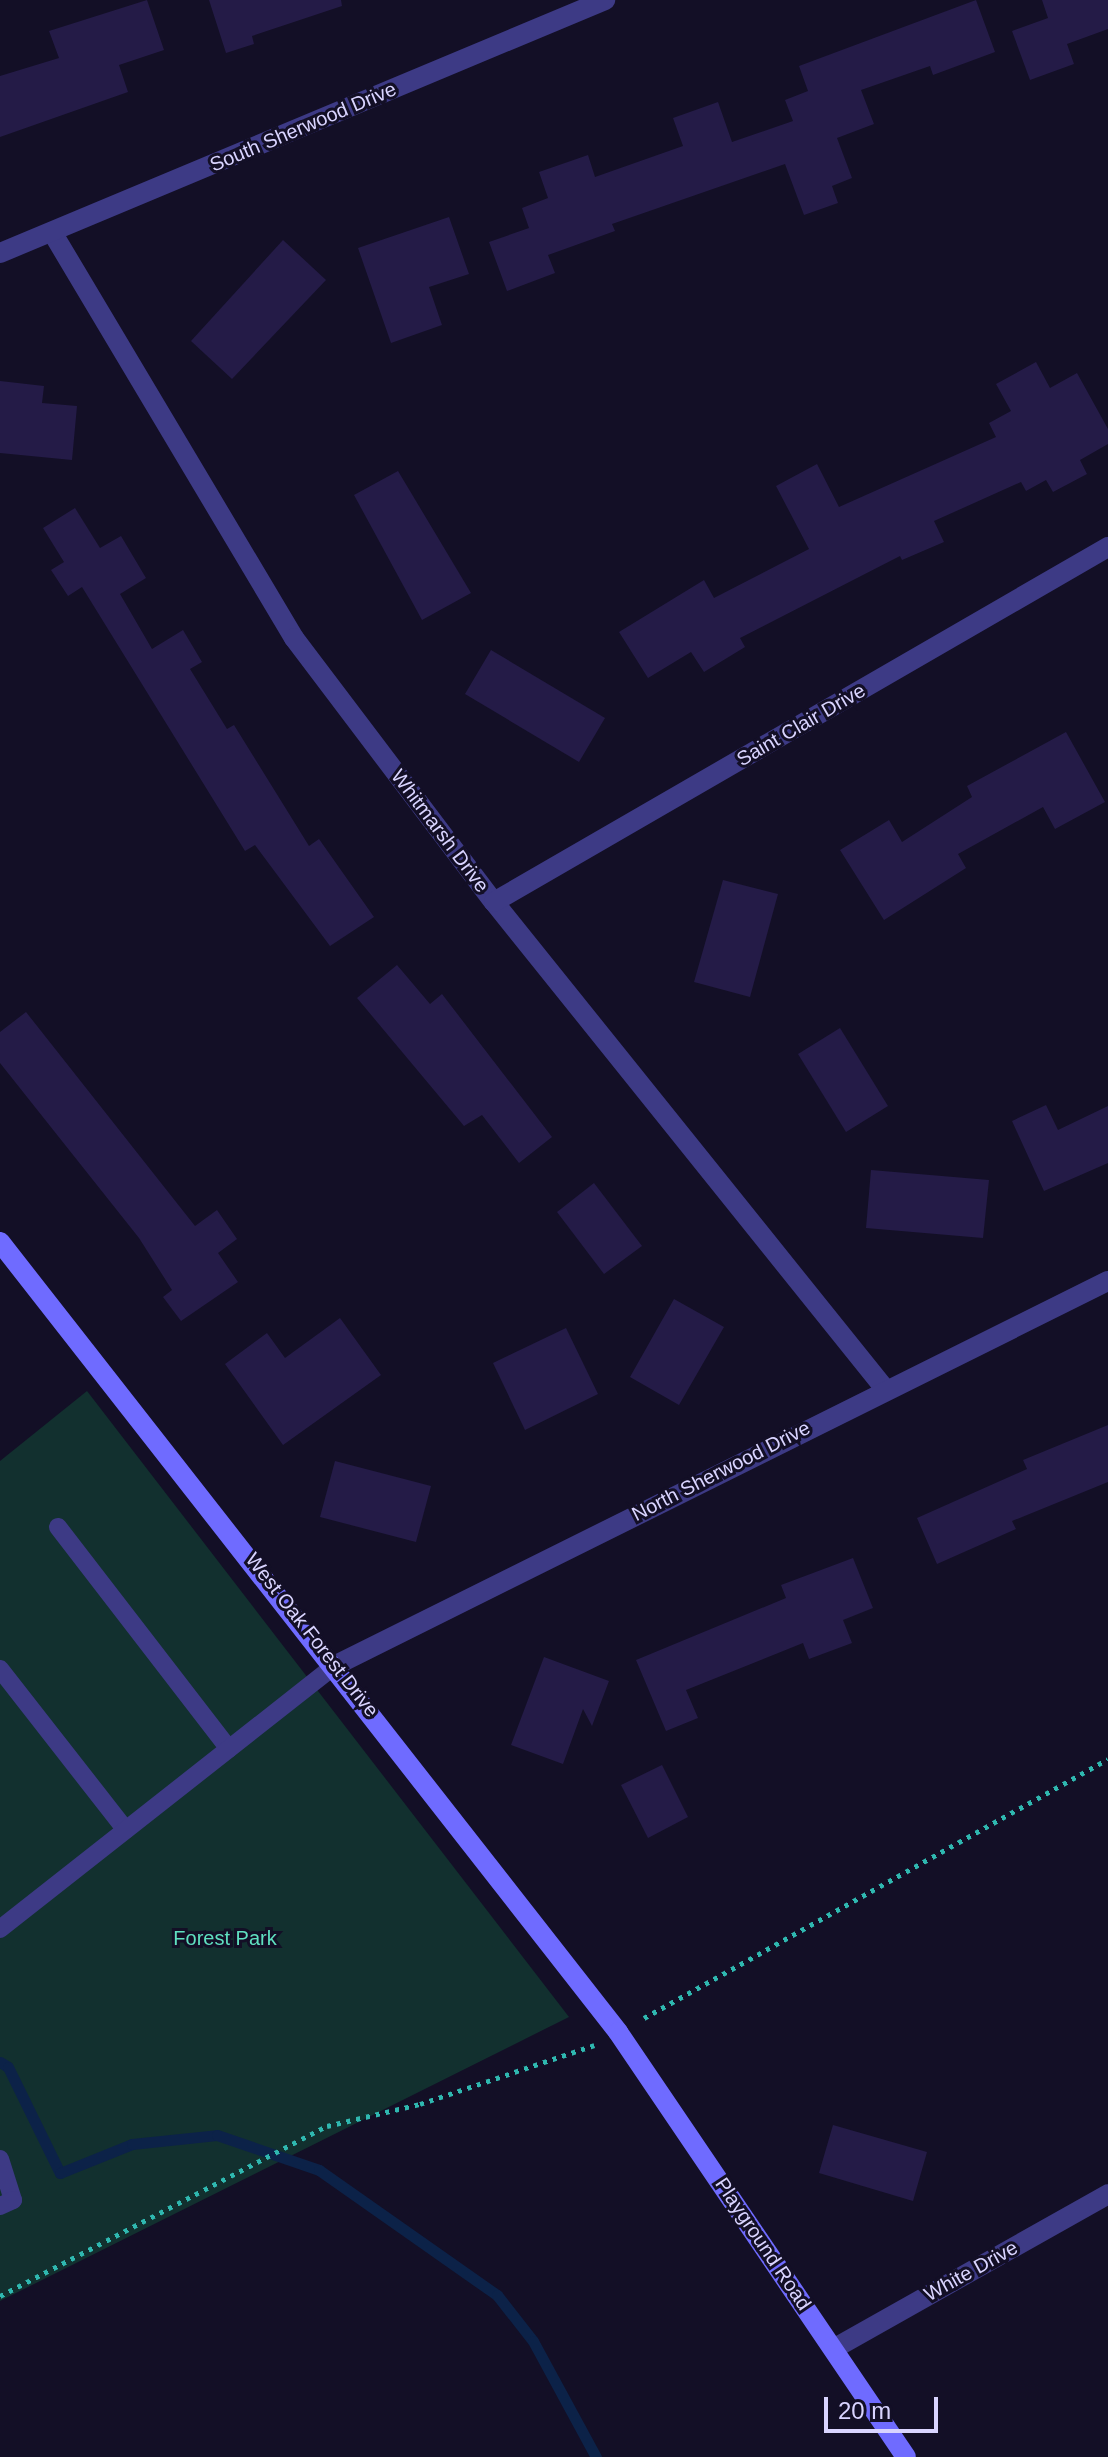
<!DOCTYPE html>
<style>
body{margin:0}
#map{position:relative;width:1108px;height:2457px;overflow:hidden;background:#130f26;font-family:Arial,sans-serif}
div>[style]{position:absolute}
.green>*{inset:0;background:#12302f}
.stream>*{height:11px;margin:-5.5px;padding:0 5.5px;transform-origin:5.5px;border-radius:5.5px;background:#0c2248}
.building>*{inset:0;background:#241b47}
.path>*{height:5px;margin-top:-2.5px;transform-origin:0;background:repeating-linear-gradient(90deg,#2fb8b0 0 4px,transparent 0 10px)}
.service>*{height:18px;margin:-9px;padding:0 9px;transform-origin:9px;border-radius:9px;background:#3d3a85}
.minor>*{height:20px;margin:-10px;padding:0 10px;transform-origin:10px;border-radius:10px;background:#3d3a85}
.secondary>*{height:20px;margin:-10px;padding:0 10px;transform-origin:10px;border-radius:10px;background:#6f6bff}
span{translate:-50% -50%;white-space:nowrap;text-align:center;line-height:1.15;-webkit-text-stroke:6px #130f26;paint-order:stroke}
.street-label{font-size:20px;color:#d9d4ff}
.park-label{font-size:20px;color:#5fe0c0}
.scale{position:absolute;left:824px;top:2397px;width:114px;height:36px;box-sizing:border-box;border:4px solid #d9d4ff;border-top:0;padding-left:10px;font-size:24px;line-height:28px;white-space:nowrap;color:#d9d4ff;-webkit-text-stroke:6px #130f26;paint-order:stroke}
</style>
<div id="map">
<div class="green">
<div style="clip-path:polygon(87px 1391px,569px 2017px,0 2301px,0 1461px)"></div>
</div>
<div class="stream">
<div style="left:0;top:2062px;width:9px;rotate:32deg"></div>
<div style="left:8px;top:2067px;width:118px;rotate:63.9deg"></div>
<div style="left:60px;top:2173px;width:78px;rotate:-21.9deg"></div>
<div style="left:132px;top:2144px;width:85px;rotate:-6deg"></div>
<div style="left:217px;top:2135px;width:108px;rotate:18.9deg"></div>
<div style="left:319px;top:2170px;width:218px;rotate:35.1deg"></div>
<div style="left:497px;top:2295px;width:58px;rotate:52deg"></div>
<div style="left:533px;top:2341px;width:132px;rotate:61.5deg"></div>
</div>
<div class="building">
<div style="clip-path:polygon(147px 0,164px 50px,119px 65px,128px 92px,0 137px,0 76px,59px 58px,49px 31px)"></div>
<div style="clip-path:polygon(209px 0,341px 0,342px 6px,252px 36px,254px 44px,226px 53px)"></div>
<div style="clip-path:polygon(976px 0,995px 52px,933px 75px,930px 66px,861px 90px,874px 124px,837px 138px,852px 178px,832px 186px,838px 203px,804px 215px,785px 164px,612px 224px,615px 231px,548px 255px,555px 273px,507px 291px,489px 242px,529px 228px,522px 208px,548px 198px,539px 172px,588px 155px,595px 177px,683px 146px,673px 118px,718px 102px,732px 142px,793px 121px,785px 100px,808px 91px,799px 66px)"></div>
<div style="clip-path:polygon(1042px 0,1108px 0,1108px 29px,1067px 44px,1074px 64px,1030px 80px,1012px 31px,1048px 18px)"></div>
<div style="clip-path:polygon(449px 217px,469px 274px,429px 287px,442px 325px,391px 343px,358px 248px)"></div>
<div style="clip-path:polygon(283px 240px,326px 280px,232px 379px,191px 341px)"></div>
<div style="clip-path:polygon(1036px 362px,1050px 388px,1077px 373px,1108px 429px,1108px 444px,1080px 460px,1087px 474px,1053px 492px,1046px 480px,1026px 491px,1021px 482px,934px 521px,944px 542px,902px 560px,900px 556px,740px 638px,745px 647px,704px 672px,691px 652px,648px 678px,619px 632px,704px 580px,714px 598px,809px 549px,776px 486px,817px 464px,839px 507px,996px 437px,989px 423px,1011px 411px,996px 384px)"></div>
<div style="clip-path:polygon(0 381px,44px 386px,42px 403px,77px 406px,72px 460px,0 453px)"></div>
<div style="clip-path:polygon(398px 471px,471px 593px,422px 620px,354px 495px)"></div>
<div style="clip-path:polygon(75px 508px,100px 548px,121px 536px,146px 578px,120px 594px,152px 649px,183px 630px,202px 662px,190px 669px,227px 729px,234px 725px,309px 846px,319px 839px,374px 917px,330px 946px,255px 845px,245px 851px,82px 587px,68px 596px,51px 570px,64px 562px,43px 528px)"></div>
<div style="clip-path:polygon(491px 650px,605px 718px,579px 762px,465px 694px)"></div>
<div style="clip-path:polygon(1066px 732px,1105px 802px,1055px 829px,1043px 807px,958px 854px,966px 868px,884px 920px,840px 850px,889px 820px,902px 842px,972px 797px,967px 786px)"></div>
<div style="clip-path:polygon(723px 880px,778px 894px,750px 997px,694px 982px)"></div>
<div style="clip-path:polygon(397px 965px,430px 1004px,442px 994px,552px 1137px,519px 1163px,482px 1115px,464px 1126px,357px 998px)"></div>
<div style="clip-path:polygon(26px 1012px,195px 1226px,217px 1210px,237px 1239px,218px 1253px,238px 1282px,181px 1321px,163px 1297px,172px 1290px,139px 1238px,0 1063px,0 1032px)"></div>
<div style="clip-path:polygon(840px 1028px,888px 1106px,846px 1132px,798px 1054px)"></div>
<div style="clip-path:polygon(1046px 1105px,1058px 1130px,1108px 1106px,1108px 1163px,1044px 1191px,1012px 1121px)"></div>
<div style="clip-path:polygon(871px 1170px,989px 1180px,983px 1238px,866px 1228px)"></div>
<div style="clip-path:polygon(594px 1183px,642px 1246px,604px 1274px,557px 1212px)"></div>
<div style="clip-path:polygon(674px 1299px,724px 1327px,679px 1405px,630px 1377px)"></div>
<div style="clip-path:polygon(340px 1318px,381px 1375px,283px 1445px,225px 1364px,267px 1333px,285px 1358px)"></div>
<div style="clip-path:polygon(566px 1328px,598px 1394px,525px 1430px,493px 1363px)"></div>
<div style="clip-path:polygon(1108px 1425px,1108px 1482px,1012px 1521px,1016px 1529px,937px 1564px,917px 1518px,1027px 1469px,1023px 1460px)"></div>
<div style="clip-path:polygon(335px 1461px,431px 1486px,416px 1542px,320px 1517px)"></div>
<div style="clip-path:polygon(853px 1558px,873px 1608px,843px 1620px,852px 1643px,809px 1659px,803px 1643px,686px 1690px,698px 1718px,666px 1731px,636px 1660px,786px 1598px,781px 1585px)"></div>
<div style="clip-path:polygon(544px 1657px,609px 1681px,592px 1726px,583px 1709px,563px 1764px,511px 1745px)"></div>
<div style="clip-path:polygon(662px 1765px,688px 1817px,648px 1838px,621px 1785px)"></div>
<div style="clip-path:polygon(833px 2125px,927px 2152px,913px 2201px,819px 2173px)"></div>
</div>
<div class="path">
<div style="left:644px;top:2018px;width:531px;rotate:-29.17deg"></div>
<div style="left:0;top:2296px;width:369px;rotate:-27.5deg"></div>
<div style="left:327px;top:2126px;width:96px;rotate:-13.3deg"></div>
<div style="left:420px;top:2104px;width:184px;rotate:-18.7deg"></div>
</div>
<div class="service">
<div style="left:58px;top:1527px;width:280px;rotate:52.4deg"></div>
<div style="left:0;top:1669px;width:204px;rotate:52deg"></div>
<div style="left:0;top:1929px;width:427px;rotate:-38.2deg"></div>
<div style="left:0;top:2159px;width:43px;rotate:72.4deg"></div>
<div style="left:13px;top:2200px;width:14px;rotate:155deg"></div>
</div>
<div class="minor">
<div style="left:52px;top:232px;width:473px;rotate:59.2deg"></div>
<div style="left:294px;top:638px;width:331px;rotate:52.9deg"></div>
<div style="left:494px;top:902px;width:625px;rotate:51.24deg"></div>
<div style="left:0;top:253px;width:656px;rotate:-22.69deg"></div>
<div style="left:494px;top:902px;width:709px;rotate:-30.04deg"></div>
<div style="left:336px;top:1665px;width:862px;rotate:-26.45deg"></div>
<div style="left:835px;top:2348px;width:313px;rotate:-29.4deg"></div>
</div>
<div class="secondary">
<div style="left:0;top:1242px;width:1003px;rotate:51.96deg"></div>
<div style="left:618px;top:2032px;width:513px;rotate:55.88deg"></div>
</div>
<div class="street-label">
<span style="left:303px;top:127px;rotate:-23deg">South Sherwood Drive</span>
<span style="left:801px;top:725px;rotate:-30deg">Saint Clair Drive</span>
<span style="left:440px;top:831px;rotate:53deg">Whitmarsh Drive</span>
<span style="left:721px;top:1471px;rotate:-27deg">North Sherwood Drive</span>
<span style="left:312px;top:1635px;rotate:52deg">West Oak Forest Drive</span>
<span style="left:763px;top:2244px;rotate:56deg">Playground Road</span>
<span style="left:971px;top:2271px;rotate:-29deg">White Drive</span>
</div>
<div class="park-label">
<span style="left:225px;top:1938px">Forest Park</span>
</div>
<div class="scale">20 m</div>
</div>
